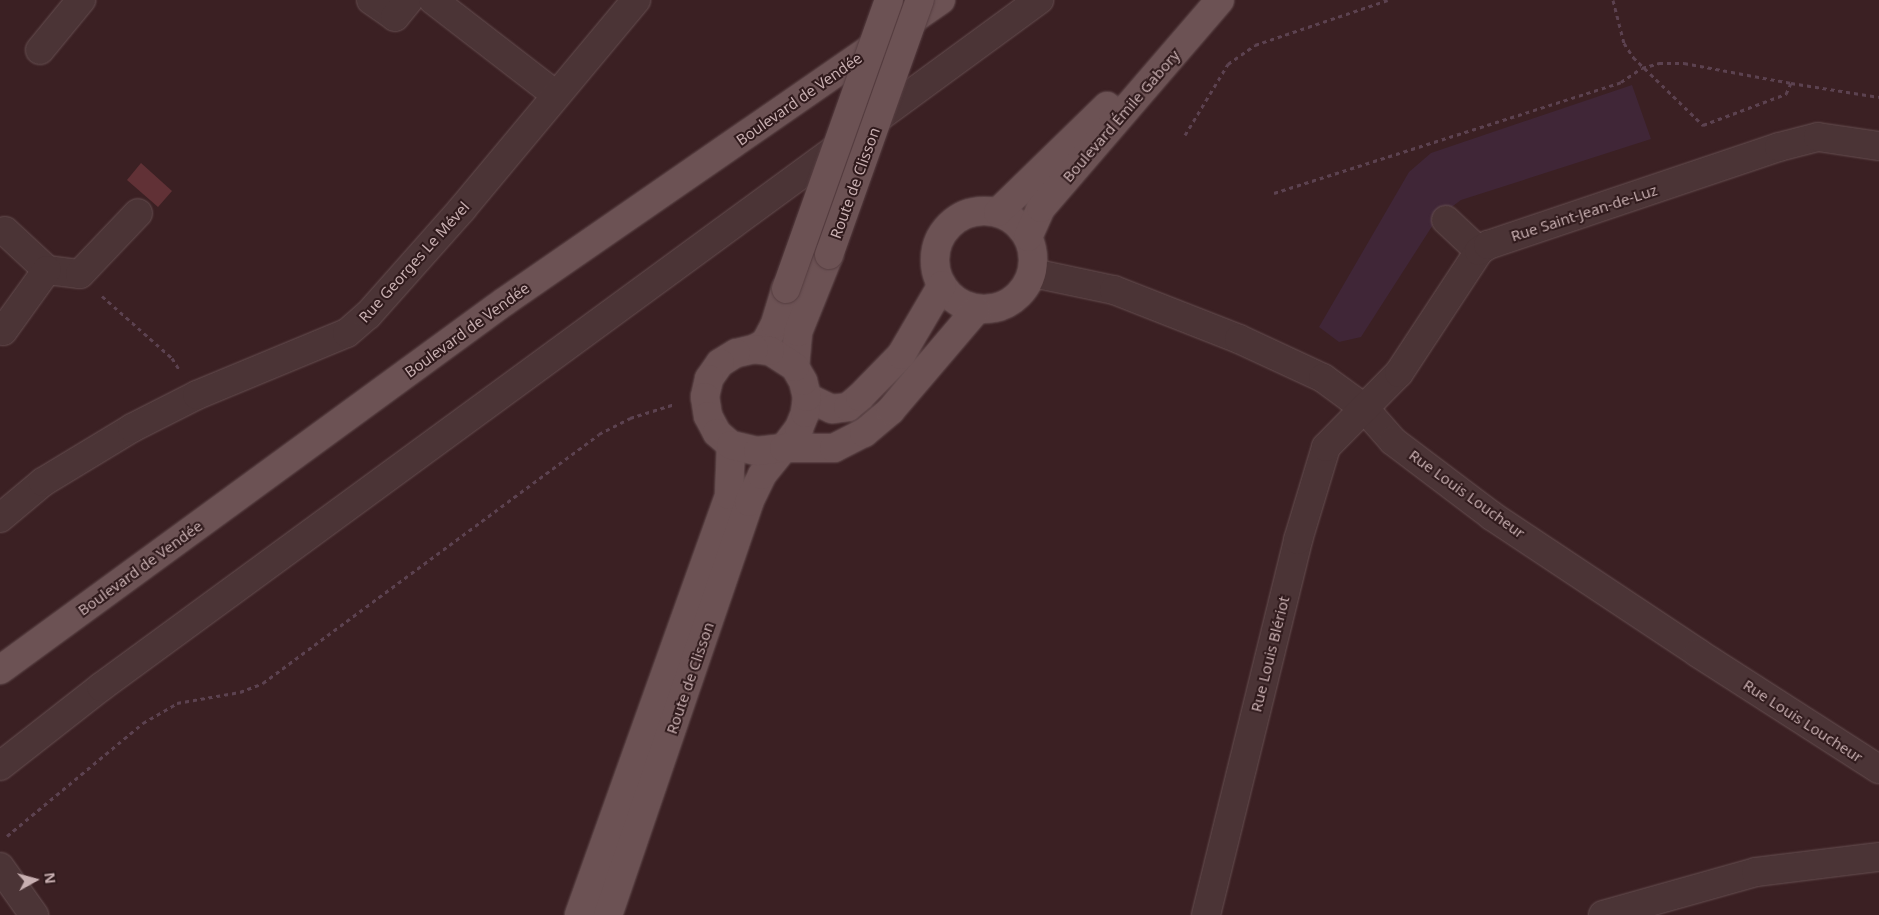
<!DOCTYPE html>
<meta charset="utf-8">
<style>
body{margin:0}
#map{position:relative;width:1879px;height:915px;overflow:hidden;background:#3b2023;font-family:"Noto Sans",sans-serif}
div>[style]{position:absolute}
.green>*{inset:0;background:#402637}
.water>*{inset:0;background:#613136}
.path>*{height:3px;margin-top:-1.5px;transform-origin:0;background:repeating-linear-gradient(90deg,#5c4250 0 4px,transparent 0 8px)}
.roads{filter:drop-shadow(0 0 1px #664f51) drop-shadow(0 0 1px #664f51)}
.minor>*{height:28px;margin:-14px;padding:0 14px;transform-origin:14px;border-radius:14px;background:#4b3436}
.major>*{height:28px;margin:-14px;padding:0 14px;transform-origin:14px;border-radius:14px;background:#6c5254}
.major>.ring{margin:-14px;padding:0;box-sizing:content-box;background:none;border:28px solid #6c5254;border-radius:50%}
.bridges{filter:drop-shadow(0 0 1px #553d40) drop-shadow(0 0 1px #553d40)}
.major-bridge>*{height:28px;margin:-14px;padding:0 14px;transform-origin:14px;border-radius:14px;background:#6c5254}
span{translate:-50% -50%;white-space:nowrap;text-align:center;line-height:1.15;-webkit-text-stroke:4px #301a1c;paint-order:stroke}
.street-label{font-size:15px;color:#c8afb1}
.north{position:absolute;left:10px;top:855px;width:50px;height:50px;-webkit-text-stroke:4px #301a1c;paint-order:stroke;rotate:83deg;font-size:14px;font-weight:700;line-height:20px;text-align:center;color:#c8afb1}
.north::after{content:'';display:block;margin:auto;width:18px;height:22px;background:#c8afb1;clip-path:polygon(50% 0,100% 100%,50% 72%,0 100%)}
</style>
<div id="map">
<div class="green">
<div style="clip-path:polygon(1632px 85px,1651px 139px,1461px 200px,1438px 217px,1361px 337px,1339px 342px,1319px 327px,1409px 172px,1431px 153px)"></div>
</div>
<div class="water">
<div style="clip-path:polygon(141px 163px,172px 191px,158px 207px,127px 180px)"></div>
</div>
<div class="path">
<div style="left:1613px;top:0;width:44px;rotate:75.7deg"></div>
<div style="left:1624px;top:43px;width:17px;rotate:57deg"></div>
<div style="left:1633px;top:57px;width:98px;rotate:44.2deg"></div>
<div style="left:1703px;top:125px;width:89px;rotate:-20.5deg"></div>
<div style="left:1786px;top:94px;width:12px;rotate:-66deg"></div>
<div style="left:1791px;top:83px;width:89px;rotate:9deg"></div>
<div style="left:1185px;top:135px;width:83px;rotate:-58.8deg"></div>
<div style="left:1228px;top:64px;width:33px;rotate:-35deg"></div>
<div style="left:1255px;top:45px;width:140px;rotate:-18.7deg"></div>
<div style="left:1274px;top:193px;width:364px;rotate:-17.7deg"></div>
<div style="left:1621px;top:82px;width:25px;rotate:-34deg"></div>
<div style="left:1642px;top:68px;width:18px;rotate:-16deg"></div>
<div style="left:1659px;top:63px;width:25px"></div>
<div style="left:1684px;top:63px;width:109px;rotate:10.6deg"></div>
<div style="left:102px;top:296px;width:94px;rotate:41.5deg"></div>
<div style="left:172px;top:358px;width:15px;rotate:58deg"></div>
<div style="left:7px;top:836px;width:177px;rotate:-39.7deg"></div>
<div style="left:143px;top:723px;width:39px;rotate:-30deg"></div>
<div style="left:177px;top:703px;width:64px;rotate:-9.9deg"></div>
<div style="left:240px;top:692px;width:25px;rotate:-21deg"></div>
<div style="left:263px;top:683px;width:418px;rotate:-36.5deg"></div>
<div style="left:599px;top:434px;width:35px;rotate:-27deg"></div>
<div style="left:630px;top:418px;width:47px;rotate:-17.3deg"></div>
</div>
<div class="roads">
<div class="minor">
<div style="left:371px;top:0;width:29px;rotate:35deg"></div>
<div style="left:395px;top:17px;width:22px;rotate:-51deg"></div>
<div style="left:433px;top:0;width:155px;rotate:37.7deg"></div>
<div style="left:40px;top:50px;width:65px;rotate:-50.6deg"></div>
<div style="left:1446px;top:220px;width:45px;rotate:43.2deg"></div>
<div style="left:5px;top:231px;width:57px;rotate:42.9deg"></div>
<div style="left:47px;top:270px;width:33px;rotate:7deg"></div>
<div style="left:80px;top:274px;width:84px;rotate:-46.4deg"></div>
<div style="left:1033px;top:273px;width:83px;rotate:11.9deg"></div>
<div style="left:1114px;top:290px;width:134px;rotate:21.4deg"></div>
<div style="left:1239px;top:339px;width:93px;rotate:24.9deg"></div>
<div style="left:1323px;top:378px;width:51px;rotate:36.2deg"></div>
<div style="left:1364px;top:408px;width:44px;rotate:48.7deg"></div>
<div style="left:1393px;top:441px;width:124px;rotate:37.1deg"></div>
<div style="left:1492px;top:516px;width:247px;rotate:33.6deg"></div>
<div style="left:1698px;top:653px;width:215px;rotate:32.7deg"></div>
<div style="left:0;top:328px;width:4px;rotate:45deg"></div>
<div style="left:3px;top:331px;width:75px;rotate:-54.2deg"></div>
<div style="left:0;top:518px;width:56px;rotate:-39.9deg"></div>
<div style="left:43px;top:482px;width:104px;rotate:-31.2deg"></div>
<div style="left:132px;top:428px;width:73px;rotate:-26.9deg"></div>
<div style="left:197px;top:395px;width:162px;rotate:-22.5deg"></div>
<div style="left:347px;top:333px;width:28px;rotate:-41deg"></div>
<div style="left:368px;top:315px;width:142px;rotate:-48.4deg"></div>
<div style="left:462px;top:209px;width:272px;rotate:-50.2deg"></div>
<div style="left:0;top:766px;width:128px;rotate:-38deg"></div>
<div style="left:101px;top:687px;width:1163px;rotate:-36.22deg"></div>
<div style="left:0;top:867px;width:59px;rotate:54.7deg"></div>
<div style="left:1206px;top:915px;width:386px;rotate:-76.2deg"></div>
<div style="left:1298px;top:540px;width:97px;rotate:-73.2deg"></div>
<div style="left:1326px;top:447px;width:104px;rotate:-45.4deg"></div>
<div style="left:1399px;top:373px;width:146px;rotate:-56.7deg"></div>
<div style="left:1479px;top:251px;width:11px;rotate:-34deg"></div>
<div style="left:1488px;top:245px;width:307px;rotate:-18.6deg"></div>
<div style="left:1779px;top:147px;width:40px;rotate:-14.4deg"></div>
<div style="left:1818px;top:137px;width:62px;rotate:8.4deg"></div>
<div style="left:1603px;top:915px;width:159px;rotate:-15.7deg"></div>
<div style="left:1756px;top:872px;width:124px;rotate:-7deg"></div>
</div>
<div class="major">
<div class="ring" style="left:935px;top:211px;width:70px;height:70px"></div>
<div style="left:998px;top:212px;width:152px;rotate:-44.2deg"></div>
<div style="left:1028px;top:237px;width:32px;rotate:-66deg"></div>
<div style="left:1041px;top:208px;width:274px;rotate:-49.3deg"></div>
<div style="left:754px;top:349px;width:13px;rotate:-29deg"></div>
<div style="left:765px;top:343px;width:21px;rotate:-62deg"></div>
<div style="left:775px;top:324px;width:37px;rotate:-73deg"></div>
<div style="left:795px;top:367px;width:35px;rotate:-85deg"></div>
<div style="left:798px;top:332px;width:83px;rotate:-68.1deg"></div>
<div style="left:807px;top:397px;width:28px;rotate:26deg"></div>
<div style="left:832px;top:409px;width:16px;rotate:-7deg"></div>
<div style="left:848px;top:407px;width:16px;rotate:-40deg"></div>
<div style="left:860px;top:397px;width:59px;rotate:-45.7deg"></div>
<div style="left:901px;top:355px;width:81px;rotate:-59.6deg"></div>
<div style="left:0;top:670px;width:624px;rotate:-36.14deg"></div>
<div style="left:504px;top:302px;width:531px;rotate:-34.65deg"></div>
<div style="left:579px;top:915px;width:446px;rotate:-70.3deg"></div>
<div style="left:729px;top:495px;width:50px;rotate:-87.7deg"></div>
<div style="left:608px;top:915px;width:436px;rotate:-71.1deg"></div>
<div style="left:749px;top:502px;width:30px;rotate:-64deg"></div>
<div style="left:762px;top:475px;width:35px;rotate:-51deg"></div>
<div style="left:784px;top:448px;width:25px;rotate:-53deg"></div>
<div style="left:799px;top:428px;width:16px;rotate:-68deg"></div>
<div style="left:805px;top:413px;width:16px;rotate:-83deg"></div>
<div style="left:807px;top:397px;width:16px;rotate:-104deg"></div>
<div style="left:803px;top:381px;width:16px;rotate:-120deg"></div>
<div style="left:795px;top:367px;width:30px;rotate:-147deg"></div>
<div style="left:770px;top:351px;width:16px;rotate:-173deg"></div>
<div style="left:754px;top:349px;width:18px;rotate:167deg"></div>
<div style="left:736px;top:353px;width:19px;rotate:148deg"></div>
<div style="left:720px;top:363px;width:19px;rotate:125deg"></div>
<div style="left:709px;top:379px;width:18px;rotate:103deg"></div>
<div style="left:705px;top:397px;width:19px;rotate:81deg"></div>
<div style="left:708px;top:416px;width:19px;rotate:62deg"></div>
<div style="left:717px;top:433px;width:18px;rotate:41deg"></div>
<div style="left:731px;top:445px;width:28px;rotate:13deg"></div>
<div style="left:758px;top:451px;width:26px;rotate:-7deg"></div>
<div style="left:784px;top:448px;width:50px"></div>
<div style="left:834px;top:448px;width:34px;rotate:-27deg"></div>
<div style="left:864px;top:433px;width:35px;rotate:-40deg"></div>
<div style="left:891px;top:410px;width:131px;rotate:-49.6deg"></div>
</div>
</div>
<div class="bridges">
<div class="major-bridge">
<div style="left:829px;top:255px;width:271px;rotate:-70.4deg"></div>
<div style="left:786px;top:289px;width:307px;rotate:-70.4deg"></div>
</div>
</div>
<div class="street-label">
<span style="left:799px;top:99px;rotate:-35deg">Boulevard de Vendée</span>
<span style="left:1121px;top:116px;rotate:-49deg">Boulevard Émile Gabory</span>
<span style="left:855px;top:183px;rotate:-70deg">Route de Clisson</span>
<span style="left:1584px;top:213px;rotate:-18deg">Rue Saint-Jean-de-Luz</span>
<span style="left:414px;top:262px;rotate:-48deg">Rue Georges Le Mével</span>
<span style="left:467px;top:330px;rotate:-36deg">Boulevard de Vendée</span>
<span style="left:1467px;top:494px;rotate:36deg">Rue Louis Loucheur</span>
<span style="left:140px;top:568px;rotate:-36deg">Boulevard de Vendée</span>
<span style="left:1270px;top:654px;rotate:-76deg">Rue Louis Blériot</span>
<span style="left:690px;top:678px;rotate:-71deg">Route de Clisson</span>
<span style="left:1803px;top:721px;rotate:33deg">Rue Louis Loucheur</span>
</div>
<div class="north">N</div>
</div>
